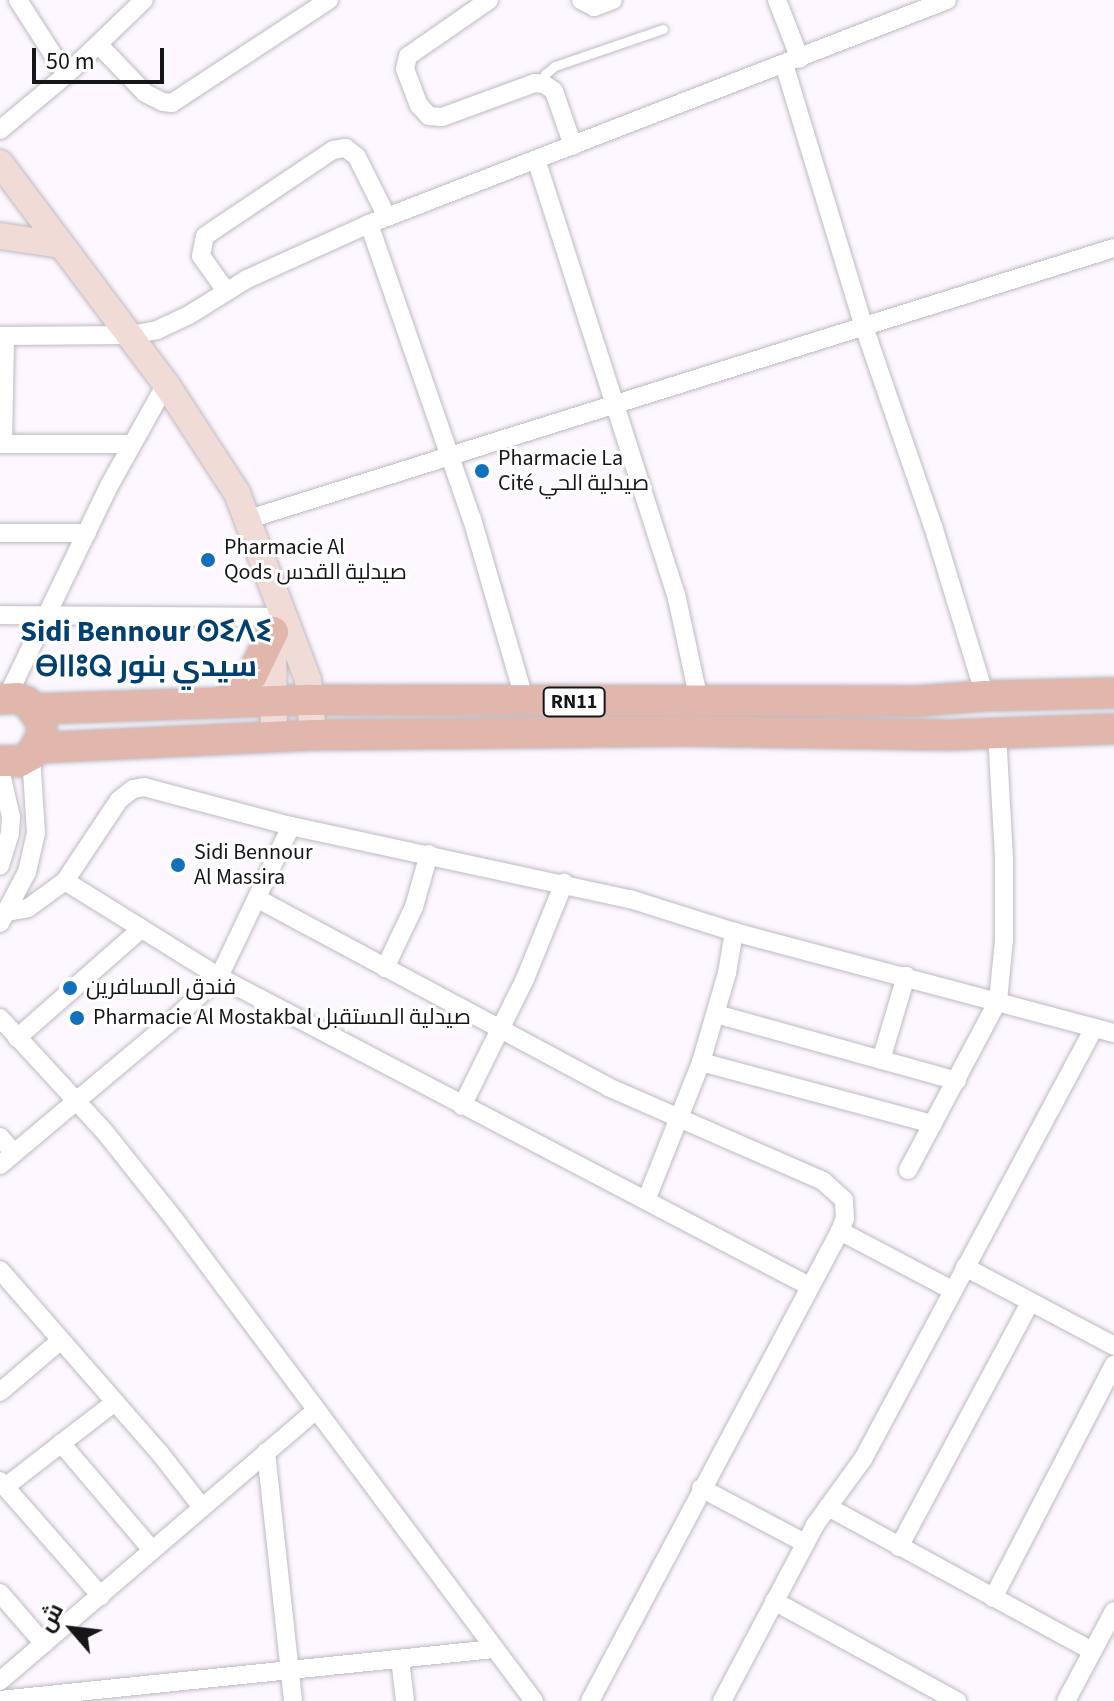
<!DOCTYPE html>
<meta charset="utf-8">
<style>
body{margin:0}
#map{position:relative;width:1114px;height:1701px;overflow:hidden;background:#fdf8ff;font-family:"Source Sans 3",Cairo,"Noto Sans Tifinagh",sans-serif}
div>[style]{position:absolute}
.roads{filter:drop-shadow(0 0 2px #bebac1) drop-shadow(0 0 2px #bebac1)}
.service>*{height:9px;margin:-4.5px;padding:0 4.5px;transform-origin:4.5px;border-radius:4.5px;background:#fff}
.minor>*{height:18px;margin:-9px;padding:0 9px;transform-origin:9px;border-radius:9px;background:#fff}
.secondary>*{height:26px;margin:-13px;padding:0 13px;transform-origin:13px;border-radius:13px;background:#f0dbd6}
.primary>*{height:30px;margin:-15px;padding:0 15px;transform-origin:15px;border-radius:15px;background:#e1b7ad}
.dots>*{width:22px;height:22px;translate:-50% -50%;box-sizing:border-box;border:4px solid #fff;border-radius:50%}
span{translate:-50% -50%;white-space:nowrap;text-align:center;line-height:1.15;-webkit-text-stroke:6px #fff;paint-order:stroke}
.shield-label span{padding:2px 6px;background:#fff;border:2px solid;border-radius:6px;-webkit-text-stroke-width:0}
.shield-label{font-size:20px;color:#161517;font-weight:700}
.poi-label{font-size:22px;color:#161517}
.left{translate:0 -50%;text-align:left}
.district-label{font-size:30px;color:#034070;font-weight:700}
.north{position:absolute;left:32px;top:1589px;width:80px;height:80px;-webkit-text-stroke:6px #fff;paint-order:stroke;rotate:298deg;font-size:22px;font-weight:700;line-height:32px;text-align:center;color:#161517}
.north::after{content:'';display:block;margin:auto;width:28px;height:36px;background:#161517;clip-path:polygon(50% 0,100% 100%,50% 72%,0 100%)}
.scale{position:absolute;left:32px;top:48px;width:132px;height:36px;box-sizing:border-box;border:4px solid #161517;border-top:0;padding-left:10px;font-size:24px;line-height:28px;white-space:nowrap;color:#161517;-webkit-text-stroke:6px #fff;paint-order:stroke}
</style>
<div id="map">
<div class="roads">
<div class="service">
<div style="left:544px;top:84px;width:10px;rotate:-84deg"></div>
<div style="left:545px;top:74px;width:13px;rotate:-39deg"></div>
<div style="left:555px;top:66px;width:114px;rotate:-18.9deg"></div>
</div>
<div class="minor">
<div style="left:18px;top:0;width:89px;rotate:57.4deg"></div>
<div style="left:489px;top:0;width:98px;rotate:145.3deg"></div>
<div style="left:408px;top:56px;width:13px;rotate:103deg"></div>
<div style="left:405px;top:69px;width:39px;rotate:69deg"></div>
<div style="left:419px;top:105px;width:15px;rotate:48deg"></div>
<div style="left:429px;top:116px;width:13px;rotate:4deg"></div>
<div style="left:442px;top:117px;width:99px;rotate:-20.1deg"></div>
<div style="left:535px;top:83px;width:9px;rotate:6deg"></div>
<div style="left:544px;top:84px;width:12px;rotate:35deg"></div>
<div style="left:554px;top:91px;width:58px;rotate:70.9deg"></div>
<div style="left:581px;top:0;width:15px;rotate:28deg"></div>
<div style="left:594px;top:7px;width:20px;rotate:-20deg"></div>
<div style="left:777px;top:0;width:63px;rotate:68.7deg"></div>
<div style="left:99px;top:45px;width:66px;rotate:46.2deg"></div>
<div style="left:145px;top:93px;width:20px;rotate:27deg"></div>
<div style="left:163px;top:102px;width:9px;rotate:6deg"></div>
<div style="left:172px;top:103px;width:188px;rotate:-33.3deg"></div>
<div style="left:784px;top:64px;width:272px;rotate:73.1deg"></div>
<div style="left:863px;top:324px;width:214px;rotate:70.9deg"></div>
<div style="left:933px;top:526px;width:178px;rotate:73deg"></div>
<div style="left:0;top:130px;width:86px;rotate:-39.8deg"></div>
<div style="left:66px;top:75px;width:108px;rotate:-43.9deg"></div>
<div style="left:537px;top:162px;width:454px;rotate:72.2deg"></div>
<div style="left:676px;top:594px;width:108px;rotate:77.8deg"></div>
<div style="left:369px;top:224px;width:312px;rotate:70.8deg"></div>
<div style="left:472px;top:519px;width:190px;rotate:73.8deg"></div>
<div style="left:226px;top:291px;width:43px;rotate:-125.5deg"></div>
<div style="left:201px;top:256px;width:20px;rotate:-79deg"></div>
<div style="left:205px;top:236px;width:154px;rotate:-33.9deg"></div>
<div style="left:333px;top:150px;width:13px;rotate:-9deg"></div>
<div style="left:346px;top:148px;width:14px;rotate:39deg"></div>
<div style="left:357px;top:157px;width:67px;rotate:63.4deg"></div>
<div style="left:0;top:336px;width:130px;rotate:-0.4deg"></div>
<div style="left:130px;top:335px;width:27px;rotate:-10deg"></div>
<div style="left:157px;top:330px;width:35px;rotate:-25deg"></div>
<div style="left:189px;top:315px;width:68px;rotate:-31.8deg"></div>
<div style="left:247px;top:279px;width:134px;rotate:-24.3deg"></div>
<div style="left:369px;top:224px;width:620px;rotate:-21.18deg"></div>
<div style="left:0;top:444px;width:131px"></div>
<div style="left:3px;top:444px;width:108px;rotate:-88.9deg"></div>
<div style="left:249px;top:519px;width:906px;rotate:-17.4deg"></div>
<div style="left:0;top:533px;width:87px"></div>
<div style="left:0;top:615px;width:284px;rotate:0.4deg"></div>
<div style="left:7px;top:697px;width:234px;rotate:-64.2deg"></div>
<div style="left:109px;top:486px;width:117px;rotate:-60.8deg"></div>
<div style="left:0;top:769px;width:49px;rotate:77.1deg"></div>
<div style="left:11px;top:817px;width:16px;rotate:94deg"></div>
<div style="left:10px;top:833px;width:34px;rotate:107deg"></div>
<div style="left:65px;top:881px;width:181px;rotate:31.9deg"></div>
<div style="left:219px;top:977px;width:666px;rotate:27.64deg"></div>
<div style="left:258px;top:899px;width:397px;rotate:28.2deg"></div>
<div style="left:608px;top:1087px;width:235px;rotate:23.6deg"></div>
<div style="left:823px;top:1181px;width:28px;rotate:42deg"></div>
<div style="left:844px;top:1200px;width:18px;rotate:87deg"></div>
<div style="left:845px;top:1218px;width:14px;rotate:111deg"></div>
<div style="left:840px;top:1231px;width:532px;rotate:118.01deg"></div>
<div style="left:8px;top:912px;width:20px;rotate:-11deg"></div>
<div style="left:28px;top:908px;width:46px;rotate:-36.1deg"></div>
<div style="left:65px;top:881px;width:97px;rotate:-56.3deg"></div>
<div style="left:119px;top:800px;width:18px;rotate:-38deg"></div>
<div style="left:133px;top:789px;width:11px;rotate:-10deg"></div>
<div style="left:144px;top:787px;width:152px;rotate:14.9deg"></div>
<div style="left:291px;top:826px;width:347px;rotate:12.2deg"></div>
<div style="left:630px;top:899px;width:109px;rotate:17.6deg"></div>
<div style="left:734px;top:932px;width:393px;rotate:14.9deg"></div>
<div style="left:0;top:923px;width:58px;rotate:-62.1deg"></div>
<div style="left:27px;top:872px;width:40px;rotate:-77deg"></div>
<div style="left:36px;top:833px;width:78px;rotate:-93.7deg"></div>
<div style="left:385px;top:968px;width:68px;rotate:-64.6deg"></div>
<div style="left:414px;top:907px;width:55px;rotate:-74.2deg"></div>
<div style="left:716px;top:1014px;width:250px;rotate:15.5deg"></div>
<div style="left:0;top:1018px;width:154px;rotate:47.4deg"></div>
<div style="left:104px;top:1131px;width:112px;rotate:51.5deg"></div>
<div style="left:174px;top:1219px;width:602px;rotate:53.24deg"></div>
<div style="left:17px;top:1038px;width:164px;rotate:-41.3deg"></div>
<div style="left:881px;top:1060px;width:88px;rotate:-73.4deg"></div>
<div style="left:701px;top:1062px;width:240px;rotate:15deg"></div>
<div style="left:462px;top:1106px;width:142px;rotate:-63.6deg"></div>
<div style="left:525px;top:979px;width:104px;rotate:-67.9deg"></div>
<div style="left:0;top:1137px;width:21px;rotate:49deg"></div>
<div style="left:0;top:1165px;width:227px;rotate:-40deg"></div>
<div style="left:174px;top:1019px;width:62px;rotate:-43deg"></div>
<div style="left:219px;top:977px;width:167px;rotate:-64.5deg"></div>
<div style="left:908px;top:1170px;width:191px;rotate:-62deg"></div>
<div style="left:998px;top:1001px;width:61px;rotate:-84.4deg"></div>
<div style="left:1004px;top:940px;width:82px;rotate:-90deg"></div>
<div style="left:1004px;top:858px;width:124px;rotate:-93.2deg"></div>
<div style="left:647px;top:1198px;width:146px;rotate:-68.3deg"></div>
<div style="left:701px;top:1062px;width:93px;rotate:-73.7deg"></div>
<div style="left:727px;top:973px;width:42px;rotate:-80.3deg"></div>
<div style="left:840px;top:1231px;width:127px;rotate:27.8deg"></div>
<div style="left:965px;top:1267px;width:169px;rotate:27.9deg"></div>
<div style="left:0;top:1270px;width:242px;rotate:48.9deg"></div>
<div style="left:159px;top:1452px;width:68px;rotate:52.1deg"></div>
<div style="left:0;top:1392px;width:80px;rotate:-40.4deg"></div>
<div style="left:61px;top:1443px;width:140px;rotate:49.6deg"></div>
<div style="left:266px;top:1452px;width:250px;rotate:83.8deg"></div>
<div style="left:0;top:1481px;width:153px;rotate:48.7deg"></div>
<div style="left:5px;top:1487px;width:139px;rotate:-37.7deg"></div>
<div style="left:701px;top:1488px;width:118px;rotate:27.9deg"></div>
<div style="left:828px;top:1507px;width:301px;rotate:28.6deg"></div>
<div style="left:899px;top:1547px;width:277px;rotate:-61.8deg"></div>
<div style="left:0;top:1593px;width:67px;rotate:49.2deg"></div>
<div style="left:993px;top:1598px;width:263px;rotate:-62.6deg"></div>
<div style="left:774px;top:1601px;width:209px;rotate:28.7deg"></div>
<div style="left:400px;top:1659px;width:42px;rotate:83.2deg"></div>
<div style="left:0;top:1681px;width:416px;rotate:-40.6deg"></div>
<div style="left:0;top:1700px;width:497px;rotate:-5.9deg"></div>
<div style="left:722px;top:1701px;width:199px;rotate:-62.1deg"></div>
<div style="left:815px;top:1525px;width:82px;rotate:-54deg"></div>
<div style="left:863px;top:1459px;width:489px;rotate:-61.8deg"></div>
<div style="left:1066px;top:1701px;width:102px;rotate:-61.9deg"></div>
</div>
<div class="secondary">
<div style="left:0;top:163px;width:276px;rotate:53.1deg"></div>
<div style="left:166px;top:384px;width:130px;rotate:56.9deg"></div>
<div style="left:237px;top:493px;width:200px;rotate:69.2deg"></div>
<div style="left:308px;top:680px;width:55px;rotate:84.8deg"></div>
<div style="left:0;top:236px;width:61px;rotate:8.5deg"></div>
<div style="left:273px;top:629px;width:107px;rotate:89.5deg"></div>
</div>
<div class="primary">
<div style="left:0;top:699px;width:17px;rotate:-3deg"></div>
<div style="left:17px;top:698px;width:11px;rotate:22deg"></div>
<div style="left:27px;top:702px;width:24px;rotate:54deg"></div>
<div style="left:41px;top:721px;width:14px;rotate:86deg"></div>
<div style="left:42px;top:735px;width:23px;rotate:119deg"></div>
<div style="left:31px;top:755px;width:13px;rotate:151deg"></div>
<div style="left:20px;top:761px;width:20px;rotate:180deg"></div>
<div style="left:225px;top:702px;width:38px;rotate:-45deg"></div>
<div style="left:252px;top:675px;width:48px;rotate:-64deg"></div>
<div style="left:35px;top:709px;width:277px;rotate:-1.9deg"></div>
<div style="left:312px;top:700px;width:606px;rotate:0.09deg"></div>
<div style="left:918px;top:701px;width:67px;rotate:-4.3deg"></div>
<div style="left:985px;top:696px;width:129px;rotate:-1.3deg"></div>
<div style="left:36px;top:748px;width:277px;rotate:-2.7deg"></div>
<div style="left:313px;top:735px;width:372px;rotate:-0.6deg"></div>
<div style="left:685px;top:731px;width:262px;rotate:0.9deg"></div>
<div style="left:947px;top:735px;width:167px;rotate:-2.1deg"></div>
</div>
</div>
<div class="dots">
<div style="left:482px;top:471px;background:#1271bd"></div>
<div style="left:208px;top:560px;background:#1271bd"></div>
<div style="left:178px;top:865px;background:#1271bd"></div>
<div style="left:70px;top:988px;background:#1271bd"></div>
<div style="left:77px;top:1018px;background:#1271bd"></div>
</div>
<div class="shield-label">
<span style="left:574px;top:702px">RN11</span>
</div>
<div class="poi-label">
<span class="left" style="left:498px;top:471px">Pharmacie La<br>Cité صيدلية الحي</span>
<span class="left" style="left:224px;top:560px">Pharmacie Al<br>Qods صيدلية القدس</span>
<span class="left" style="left:194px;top:865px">Sidi Bennour<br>Al Massira</span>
<span class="left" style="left:86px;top:988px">فندق المسافرين</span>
<span class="left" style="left:93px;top:1018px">Pharmacie Al Mostakbal صيدلية المستقبل</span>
</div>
<div class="district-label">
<span style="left:146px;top:649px">Sidi Bennour ⵙⵉⴷⵉ<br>ⴱⵏⵏⵓⵕ سيدي بنور</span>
</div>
<div class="north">ش</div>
<div class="scale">50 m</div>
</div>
